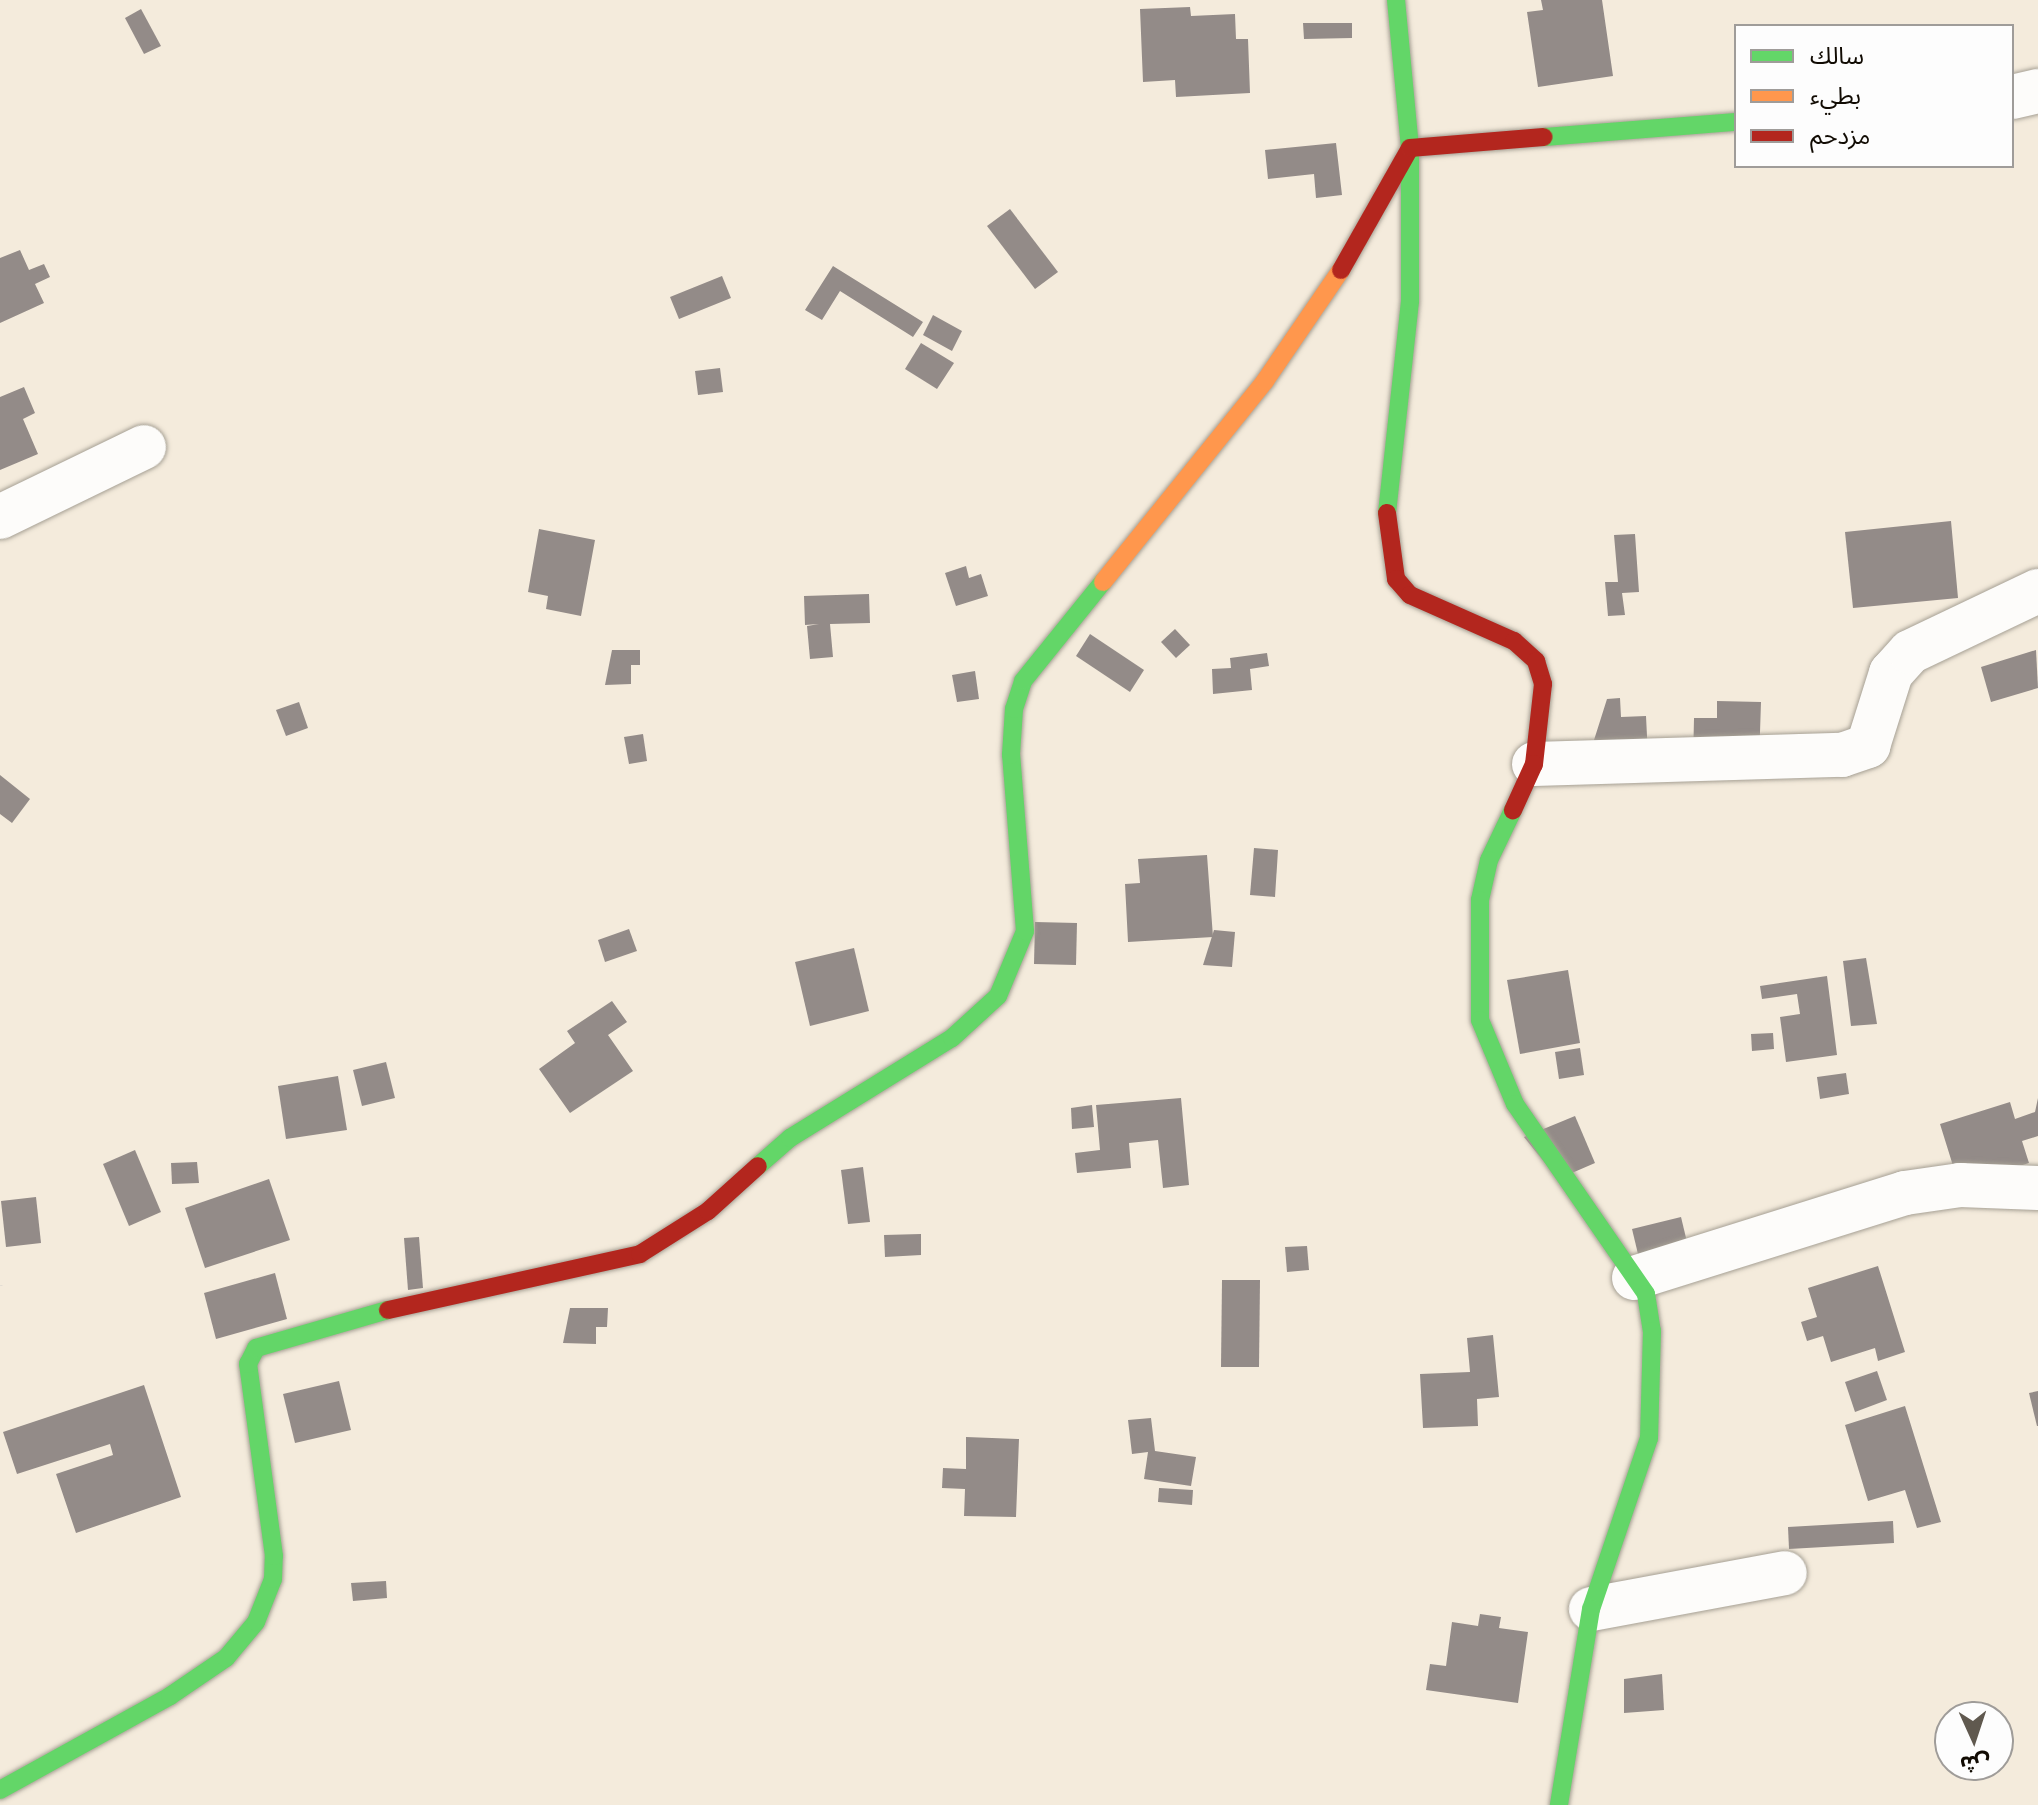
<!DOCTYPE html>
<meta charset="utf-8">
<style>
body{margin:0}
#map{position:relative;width:2038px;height:1805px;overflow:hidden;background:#f4ebdc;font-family:Poppins,"Noto Sans Arabic",sans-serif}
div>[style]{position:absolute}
.building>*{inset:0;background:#938b88}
.path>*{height:5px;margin-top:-2.5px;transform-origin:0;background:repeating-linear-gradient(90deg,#d3d0cc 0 6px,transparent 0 10px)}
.roads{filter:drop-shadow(0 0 2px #a6a094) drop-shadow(0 0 2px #a6a094)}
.street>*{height:44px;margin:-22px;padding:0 22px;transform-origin:22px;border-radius:22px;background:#fdfcfa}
.fast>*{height:18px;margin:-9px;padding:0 9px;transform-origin:9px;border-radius:9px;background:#63d668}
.slow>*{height:18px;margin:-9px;padding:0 9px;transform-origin:9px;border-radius:9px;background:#ff974d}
.jam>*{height:18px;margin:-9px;padding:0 9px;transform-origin:9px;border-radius:9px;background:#b3261e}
span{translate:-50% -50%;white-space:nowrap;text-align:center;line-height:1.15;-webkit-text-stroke:8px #fdfdfd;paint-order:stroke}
.legend{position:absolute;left:1734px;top:24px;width:280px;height:144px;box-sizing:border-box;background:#fdfdfd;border:2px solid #9f9c99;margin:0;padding:10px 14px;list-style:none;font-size:24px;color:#110b03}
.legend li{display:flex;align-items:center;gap:16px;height:40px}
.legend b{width:40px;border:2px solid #9f9c99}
.north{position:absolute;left:1934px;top:1701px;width:80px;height:80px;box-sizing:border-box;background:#fdfdfd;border:2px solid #9f9c99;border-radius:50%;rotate:177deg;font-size:22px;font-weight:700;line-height:32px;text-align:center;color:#110b03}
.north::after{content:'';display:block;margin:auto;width:28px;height:36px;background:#60594f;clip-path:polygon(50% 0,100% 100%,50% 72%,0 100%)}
</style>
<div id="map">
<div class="building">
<div style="clip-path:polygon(1541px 0,1602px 0,1613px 76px,1538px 87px,1527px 12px,1543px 10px)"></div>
<div style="clip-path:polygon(1190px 7px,1191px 16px,1235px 14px,1236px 39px,1248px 39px,1250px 93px,1176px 97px,1175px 80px,1143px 82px,1140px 9px)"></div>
<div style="clip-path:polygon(141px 9px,161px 46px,144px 54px,125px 18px)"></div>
<div style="clip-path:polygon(1303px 23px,1352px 23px,1352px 38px,1304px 39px)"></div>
<div style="clip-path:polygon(1336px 143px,1342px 195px,1316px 198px,1314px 174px,1268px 179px,1265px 150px)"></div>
<div style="clip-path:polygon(1010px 209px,1058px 272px,1035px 289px,987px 226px)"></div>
<div style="clip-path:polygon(20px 250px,29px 270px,44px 264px,50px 277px,35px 284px,44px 303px,0 323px,0 258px)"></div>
<div style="clip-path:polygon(833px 266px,923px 322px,913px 337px,840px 291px,822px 320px,805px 310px)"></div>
<div style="clip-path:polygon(722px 276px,731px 298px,679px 319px,670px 297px)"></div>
<div style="clip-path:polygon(933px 315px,962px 331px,952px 351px,923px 335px)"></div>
<div style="clip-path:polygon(921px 343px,954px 363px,937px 389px,905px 369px)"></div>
<div style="clip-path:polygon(720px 368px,723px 392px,698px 395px,695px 371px)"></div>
<div style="clip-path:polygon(24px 387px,35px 413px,23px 419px,38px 454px,0 470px,0 397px)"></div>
<div style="clip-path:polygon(1951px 521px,1958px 598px,1853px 608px,1845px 532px)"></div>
<div style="clip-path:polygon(539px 529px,595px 540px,581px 616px,546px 609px,548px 596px,528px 592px)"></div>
<div style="clip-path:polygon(1635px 534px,1639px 592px,1622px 593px,1625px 615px,1608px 616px,1605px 582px,1618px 582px,1614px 535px)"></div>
<div style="clip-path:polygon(966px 566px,969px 578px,981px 574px,988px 596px,956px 606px,945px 573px)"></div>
<div style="clip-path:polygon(869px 594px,870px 623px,830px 624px,833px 657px,810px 659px,807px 626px,819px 624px,805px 625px,804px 596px)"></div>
<div style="clip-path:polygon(1175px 629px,1190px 645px,1176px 658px,1161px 642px)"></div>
<div style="clip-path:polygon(1090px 634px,1144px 670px,1130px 692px,1076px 656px)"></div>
<div style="clip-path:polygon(612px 650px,640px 650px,640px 665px,631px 665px,631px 684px,605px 685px)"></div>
<div style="clip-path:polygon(2036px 650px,2038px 688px,1991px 702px,1981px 667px)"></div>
<div style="clip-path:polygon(1267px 653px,1269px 666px,1250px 669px,1252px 690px,1213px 694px,1212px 669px,1231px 668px,1230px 658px)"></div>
<div style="clip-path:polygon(975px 671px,979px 699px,957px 702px,952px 675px)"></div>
<div style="clip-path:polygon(1620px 698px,1621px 717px,1646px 716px,1648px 756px,1588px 759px,1607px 699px)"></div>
<div style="clip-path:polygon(1717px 701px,1761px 702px,1759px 763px,1693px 762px,1694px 718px,1717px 718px)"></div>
<div style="clip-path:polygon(299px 702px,308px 728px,286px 736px,276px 710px)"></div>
<div style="clip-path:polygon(643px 734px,647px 761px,629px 764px,624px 737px)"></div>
<div style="clip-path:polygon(0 775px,30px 799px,12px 823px,0 814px)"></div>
<div style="clip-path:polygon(1254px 848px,1278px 850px,1275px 897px,1250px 895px)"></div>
<div style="clip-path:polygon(1207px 855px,1213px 937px,1128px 942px,1125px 884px,1140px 883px,1138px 859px)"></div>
<div style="clip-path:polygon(1035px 922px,1077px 923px,1076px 965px,1034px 964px)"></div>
<div style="clip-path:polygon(629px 929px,637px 951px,605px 962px,598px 940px)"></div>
<div style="clip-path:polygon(1214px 930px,1235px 932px,1232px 967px,1203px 965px)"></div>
<div style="clip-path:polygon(854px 948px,869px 1011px,810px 1026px,795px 962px)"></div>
<div style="clip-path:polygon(1866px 958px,1877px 1024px,1851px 1026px,1843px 961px)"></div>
<div style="clip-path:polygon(1568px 970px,1580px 1043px,1520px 1054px,1507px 980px)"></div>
<div style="clip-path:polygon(1827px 976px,1837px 1055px,1786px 1062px,1780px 1017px,1800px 1014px,1797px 994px,1762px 999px,1760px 986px)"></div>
<div style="clip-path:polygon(612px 1001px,627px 1022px,608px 1035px,633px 1071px,570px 1113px,539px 1069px,575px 1043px,567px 1031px)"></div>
<div style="clip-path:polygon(1773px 1033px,1774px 1049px,1752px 1051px,1751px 1034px)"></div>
<div style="clip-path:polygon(1580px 1048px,1584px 1075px,1559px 1079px,1555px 1052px)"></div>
<div style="clip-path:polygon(386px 1062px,395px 1098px,362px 1106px,353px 1070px)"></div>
<div style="clip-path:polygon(1846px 1073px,1849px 1094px,1820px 1099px,1817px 1077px)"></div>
<div style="clip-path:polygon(338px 1076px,347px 1130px,286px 1139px,278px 1086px)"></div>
<div style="clip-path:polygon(1181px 1098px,1189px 1185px,1163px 1188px,1158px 1140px,1129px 1143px,1131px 1168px,1077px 1173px,1075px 1153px,1100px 1150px,1096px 1105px)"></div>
<div style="clip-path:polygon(2038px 1098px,2038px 1136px,2022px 1141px,2029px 1163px,1959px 1185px,1940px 1124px,2010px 1102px,2015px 1119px,2035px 1112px)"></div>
<div style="clip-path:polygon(1092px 1105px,1094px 1127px,1072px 1129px,1071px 1108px)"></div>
<div style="clip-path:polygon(1575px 1116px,1595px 1163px,1558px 1179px,1524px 1137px)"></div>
<div style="clip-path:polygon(135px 1150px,161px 1212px,129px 1226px,103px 1164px)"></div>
<div style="clip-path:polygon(197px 1162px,199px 1183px,172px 1184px,171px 1163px)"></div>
<div style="clip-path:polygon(863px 1167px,870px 1222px,848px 1224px,841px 1170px)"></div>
<div style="clip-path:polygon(269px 1179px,290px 1240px,205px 1268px,185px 1208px)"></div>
<div style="clip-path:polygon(36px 1197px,41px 1243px,6px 1247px,1px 1201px)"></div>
<div style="clip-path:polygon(1681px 1217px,1693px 1267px,1644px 1279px,1632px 1229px)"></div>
<div style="clip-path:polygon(921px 1234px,921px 1255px,885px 1257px,884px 1235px)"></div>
<div style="clip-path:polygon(419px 1237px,423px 1288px,408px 1290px,404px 1238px)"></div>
<div style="clip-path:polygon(1307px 1246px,1309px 1270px,1287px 1272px,1285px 1247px)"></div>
<div style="clip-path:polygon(1878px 1266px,1905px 1352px,1878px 1361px,1875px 1348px,1831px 1362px,1823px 1336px,1807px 1341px,1801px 1322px,1817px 1317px,1808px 1288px)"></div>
<div style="clip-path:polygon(275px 1273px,287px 1319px,216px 1339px,204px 1293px)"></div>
<div style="clip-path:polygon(1222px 1280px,1260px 1280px,1259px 1367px,1221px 1367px)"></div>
<div style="clip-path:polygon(570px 1308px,608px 1308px,607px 1327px,596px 1327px,596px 1344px,563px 1343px)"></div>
<div style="clip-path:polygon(1493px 1335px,1499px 1397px,1477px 1399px,1478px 1426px,1423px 1428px,1420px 1374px,1470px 1372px,1467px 1338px)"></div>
<div style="clip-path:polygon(1877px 1371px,1887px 1400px,1855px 1412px,1845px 1382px)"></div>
<div style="clip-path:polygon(339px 1381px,351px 1430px,295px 1443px,283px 1394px)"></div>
<div style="clip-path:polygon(144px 1385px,181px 1497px,76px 1533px,56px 1474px,113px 1455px,110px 1444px,17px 1474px,3px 1432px)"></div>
<div style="clip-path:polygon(2038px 1391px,2038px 1426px,2037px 1426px,2029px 1393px)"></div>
<div style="clip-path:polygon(1905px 1406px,1941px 1522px,1917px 1528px,1905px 1490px,1868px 1501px,1845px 1425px)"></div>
<div style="clip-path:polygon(1151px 1418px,1155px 1451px,1196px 1457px,1191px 1486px,1144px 1479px,1148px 1452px,1132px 1454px,1128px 1420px)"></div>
<div style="clip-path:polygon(966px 1437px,1019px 1439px,1016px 1517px,964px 1516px,965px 1489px,942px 1488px,943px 1468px,966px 1469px)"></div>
<div style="clip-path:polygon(1159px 1488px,1193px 1490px,1192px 1505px,1158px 1502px)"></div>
<div style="clip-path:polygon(1893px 1521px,1894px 1543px,1789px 1549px,1788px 1527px)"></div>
<div style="clip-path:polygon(386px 1581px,387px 1598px,353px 1601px,351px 1583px)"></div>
<div style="clip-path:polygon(1480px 1614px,1501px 1617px,1499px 1628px,1528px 1632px,1518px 1703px,1426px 1690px,1430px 1664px,1446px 1666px,1452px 1622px,1478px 1626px)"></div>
<div style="clip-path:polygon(1662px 1674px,1664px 1710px,1624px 1713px,1624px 1679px)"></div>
</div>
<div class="path">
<div style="left:0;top:1286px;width:1px;rotate:-90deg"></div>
</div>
<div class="roads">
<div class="street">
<div style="left:2012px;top:97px;width:27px;rotate:-13deg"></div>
<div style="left:0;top:517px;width:160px;rotate:-25.9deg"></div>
<div style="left:1534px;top:764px;width:308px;rotate:-1.7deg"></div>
<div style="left:1842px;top:755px;width:28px;rotate:-19deg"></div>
<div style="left:1868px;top:746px;width:77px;rotate:-72.5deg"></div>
<div style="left:1891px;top:673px;width:28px;rotate:-48deg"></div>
<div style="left:1910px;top:652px;width:142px;rotate:-25.5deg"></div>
<div style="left:1634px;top:1278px;width:284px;rotate:-17.4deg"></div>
<div style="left:1905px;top:1193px;width:56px;rotate:-8.3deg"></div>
<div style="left:1960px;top:1185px;width:78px;rotate:2.2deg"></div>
<div style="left:1591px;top:1609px;width:197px;rotate:-10.5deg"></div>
</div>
<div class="fast">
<div style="left:1544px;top:137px;width:193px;rotate:-4.5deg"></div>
<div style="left:1387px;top:513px;width:213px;rotate:-83.8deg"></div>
<div style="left:1410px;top:301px;width:153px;rotate:-90deg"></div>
<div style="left:1410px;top:148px;width:149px;rotate:-95.4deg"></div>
<div style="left:1513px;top:810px;width:55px;rotate:115.6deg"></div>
<div style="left:1489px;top:860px;width:41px;rotate:102.7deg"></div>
<div style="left:1480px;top:900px;width:120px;rotate:90deg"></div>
<div style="left:1480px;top:1020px;width:91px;rotate:67.4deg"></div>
<div style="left:1515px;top:1104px;width:231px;rotate:55.4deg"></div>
<div style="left:1646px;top:1294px;width:37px;rotate:81deg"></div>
<div style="left:1652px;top:1331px;width:107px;rotate:91.6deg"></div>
<div style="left:1649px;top:1438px;width:181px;rotate:108.7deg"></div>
<div style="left:1591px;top:1609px;width:199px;rotate:99.3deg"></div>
<div style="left:758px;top:1166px;width:43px;rotate:-41.2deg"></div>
<div style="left:790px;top:1138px;width:190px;rotate:-31.7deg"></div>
<div style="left:952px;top:1038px;width:62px;rotate:-42.4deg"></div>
<div style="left:998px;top:996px;width:70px;rotate:-67.4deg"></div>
<div style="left:1025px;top:931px;width:177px;rotate:-94.5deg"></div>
<div style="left:1011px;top:755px;width:46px;rotate:-86.3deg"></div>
<div style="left:1014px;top:709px;width:29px;rotate:-72deg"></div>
<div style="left:1023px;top:681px;width:127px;rotate:-51.1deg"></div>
<div style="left:0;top:1790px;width:194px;rotate:-28.9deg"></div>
<div style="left:170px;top:1696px;width:68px;rotate:-34.2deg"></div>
<div style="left:226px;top:1658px;width:47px;rotate:-50.2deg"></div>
<div style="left:256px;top:1622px;width:46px;rotate:-68.4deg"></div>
<div style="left:273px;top:1579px;width:23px;rotate:-88deg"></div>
<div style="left:274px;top:1556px;width:194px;rotate:-97.7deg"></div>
<div style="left:248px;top:1364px;width:18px;rotate:-63deg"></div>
<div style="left:256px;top:1348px;width:137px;rotate:-16.1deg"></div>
</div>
<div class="slow">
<div style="left:1103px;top:582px;width:258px;rotate:-51.1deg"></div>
<div style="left:1265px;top:381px;width:135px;rotate:-55.6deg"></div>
</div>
<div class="jam">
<div style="left:1341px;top:270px;width:140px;rotate:-60.5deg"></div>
<div style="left:1410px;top:148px;width:134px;rotate:-4.7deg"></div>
<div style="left:1387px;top:513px;width:67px;rotate:82.2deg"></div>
<div style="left:1396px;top:579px;width:21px;rotate:49deg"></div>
<div style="left:1410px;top:595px;width:114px;rotate:23.9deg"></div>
<div style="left:1514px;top:641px;width:30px;rotate:42deg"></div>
<div style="left:1536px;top:661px;width:24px;rotate:73deg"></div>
<div style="left:1543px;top:684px;width:81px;rotate:96.4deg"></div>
<div style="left:1534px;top:764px;width:51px;rotate:114.5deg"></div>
<div style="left:388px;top:1310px;width:258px;rotate:-12.5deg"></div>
<div style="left:640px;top:1254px;width:80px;rotate:-32.3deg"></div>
<div style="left:708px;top:1211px;width:67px;rotate:-42deg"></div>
</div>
</div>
<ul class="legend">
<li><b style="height:10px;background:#63d668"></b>سالك</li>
<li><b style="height:10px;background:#ff974d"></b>بطيء</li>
<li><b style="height:10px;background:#b3261e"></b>مزدحم</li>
</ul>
<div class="north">ش</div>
</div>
